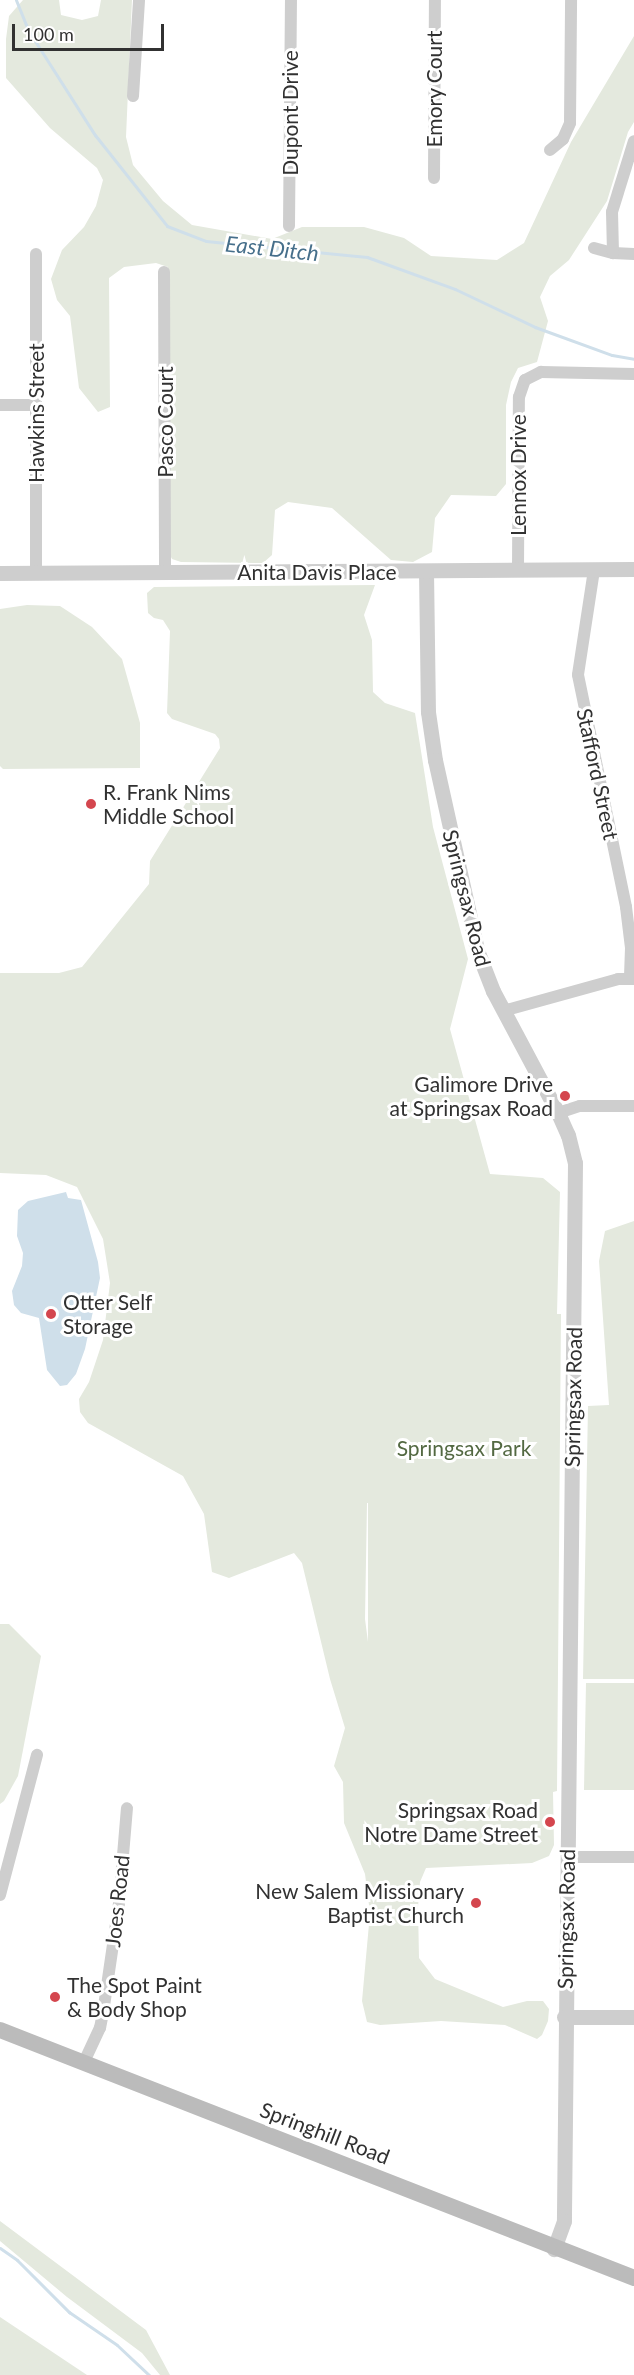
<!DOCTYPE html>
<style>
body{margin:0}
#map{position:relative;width:634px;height:2375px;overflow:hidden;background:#fff;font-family:Lato,sans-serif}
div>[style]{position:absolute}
.green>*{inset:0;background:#e4e9de}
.water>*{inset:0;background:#cfdfea}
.stream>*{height:3px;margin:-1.5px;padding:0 1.5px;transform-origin:1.5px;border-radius:1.5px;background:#cfdfea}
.minor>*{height:12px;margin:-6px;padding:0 6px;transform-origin:6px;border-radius:6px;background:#cecece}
.tertiary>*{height:15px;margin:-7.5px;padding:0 7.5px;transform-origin:7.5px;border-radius:7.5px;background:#cecece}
.secondary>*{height:16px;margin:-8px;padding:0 8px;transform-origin:8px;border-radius:8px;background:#bbb}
.dots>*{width:16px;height:16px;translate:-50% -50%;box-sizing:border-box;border:3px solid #fff;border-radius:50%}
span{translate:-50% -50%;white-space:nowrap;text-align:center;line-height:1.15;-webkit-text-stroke:6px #fff;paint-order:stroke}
.street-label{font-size:21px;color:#313131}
.poi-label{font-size:21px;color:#313131}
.left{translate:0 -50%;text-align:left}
.right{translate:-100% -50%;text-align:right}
.park-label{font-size:21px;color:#536942}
.water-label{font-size:22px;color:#466f8b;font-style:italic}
.scale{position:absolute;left:12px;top:24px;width:152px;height:27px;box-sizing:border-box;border:3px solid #313131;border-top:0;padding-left:8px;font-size:18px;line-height:21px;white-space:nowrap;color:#313131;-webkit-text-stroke:4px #fff;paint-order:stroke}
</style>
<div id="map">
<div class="green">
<div style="clip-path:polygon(23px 0,59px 0,61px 15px,82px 20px,98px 16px,101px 0,132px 0,126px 137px,133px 165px,163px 201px,192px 225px,272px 239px,302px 227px,364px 227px,404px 238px,431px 256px,497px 260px,524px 243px,571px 142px,634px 36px,634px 122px,628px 132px,607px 201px,569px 260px,550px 276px,540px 297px,548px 321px,537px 362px,518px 368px,511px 382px,506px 405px,506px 484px,496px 496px,451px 495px,435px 518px,432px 552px,413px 562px,391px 560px,332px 508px,288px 502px,275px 510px,272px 555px,263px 563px,181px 562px,172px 559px,169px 553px,168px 267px,156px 263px,124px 267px,109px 278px,110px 407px,98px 412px,79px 388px,70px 316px,57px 300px,51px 279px,62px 250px,84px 227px,96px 206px,103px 180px,97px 168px,50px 128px,6px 78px,6px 39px,9px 16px)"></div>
<div style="clip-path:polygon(evenodd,375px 585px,364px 615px,372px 640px,373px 692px,385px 703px,415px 713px,433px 827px,468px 959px,450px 1029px,490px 1174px,543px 1178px,560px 1192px,557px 1314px,561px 1314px,557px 1791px,553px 1792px,554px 1845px,549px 1856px,532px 1863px,426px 1868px,420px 1882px,418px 1907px,419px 1958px,435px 1979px,503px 2007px,527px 2001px,543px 2001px,549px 2009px,548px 2021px,542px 2035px,537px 2039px,505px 2025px,441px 2021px,380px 2025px,367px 2022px,362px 2001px,370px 1913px,365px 1874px,344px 1823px,343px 1782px,334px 1766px,345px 1728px,330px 1679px,302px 1563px,294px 1553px,229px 1578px,212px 1572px,204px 1514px,183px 1476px,88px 1423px,80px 1412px,79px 1399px,89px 1382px,103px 1340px,110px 1283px,103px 1239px,77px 1187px,46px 1175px,0 1173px,0 973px,59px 973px,82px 967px,149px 884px,150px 861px,220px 748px,219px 739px,215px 734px,172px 719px,167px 713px,170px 631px,163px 620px,154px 618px,148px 613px,147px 593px,154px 587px,375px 585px,367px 1503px,368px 1503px,368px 1642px,365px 1619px,367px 1503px)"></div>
<div style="clip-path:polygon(27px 605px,60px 606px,92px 627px,122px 659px,140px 723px,140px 768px,3px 769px,0 766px,0 609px)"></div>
<div style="clip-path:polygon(634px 1221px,634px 1679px,583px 1679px,588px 1406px,609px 1405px,599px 1261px,605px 1231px)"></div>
<div style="clip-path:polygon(0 1624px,9px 1624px,41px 1656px,18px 1776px,4px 1801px,0 1804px)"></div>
<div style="clip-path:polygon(586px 1683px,634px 1683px,634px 1790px,584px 1790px)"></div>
<div style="clip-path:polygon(0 2221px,146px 2330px,170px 2375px,160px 2375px,142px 2353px,67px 2297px,0 2241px)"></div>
<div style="clip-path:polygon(0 2317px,87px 2375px,0 2375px)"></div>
</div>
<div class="water">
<div style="clip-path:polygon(66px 1192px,68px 1198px,81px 1200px,98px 1262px,100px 1278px,85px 1349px,76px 1374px,67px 1385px,60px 1386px,47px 1370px,39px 1318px,21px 1313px,14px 1305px,12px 1291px,22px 1266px,23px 1253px,17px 1236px,18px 1210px,28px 1201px)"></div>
</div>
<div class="stream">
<div style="left:16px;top:0;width:32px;rotate:68deg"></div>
<div style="left:28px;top:30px;width:125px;rotate:57.5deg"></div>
<div style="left:95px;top:135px;width:116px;rotate:51.6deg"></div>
<div style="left:167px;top:226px;width:42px;rotate:21deg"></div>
<div style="left:206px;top:241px;width:162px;rotate:5.7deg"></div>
<div style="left:367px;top:257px;width:94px;rotate:20deg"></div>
<div style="left:455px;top:289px;width:89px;rotate:25.4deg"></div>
<div style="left:535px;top:327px;width:82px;rotate:20deg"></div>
<div style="left:612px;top:355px;width:22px;rotate:10deg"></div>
<div style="left:0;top:2248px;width:21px;rotate:35deg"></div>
<div style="left:17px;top:2260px;width:74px;rotate:45deg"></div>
<div style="left:69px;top:2312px;width:58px;rotate:34.5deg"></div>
<div style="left:117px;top:2345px;width:44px;rotate:43.2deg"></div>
</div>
<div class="minor">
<div style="left:133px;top:96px;width:96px;rotate:-86.4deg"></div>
<div style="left:550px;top:150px;width:17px;rotate:-40deg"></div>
<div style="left:563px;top:139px;width:17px;rotate:-66deg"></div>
<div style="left:570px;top:123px;width:123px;rotate:-89.5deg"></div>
<div style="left:434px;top:178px;width:178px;rotate:-89.7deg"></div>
<div style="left:289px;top:226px;width:226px;rotate:-89.5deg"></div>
<div style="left:594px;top:248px;width:20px;rotate:15deg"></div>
<div style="left:613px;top:253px;width:21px;rotate:3deg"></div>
<div style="left:613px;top:253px;width:41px;rotate:-91.4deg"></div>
<div style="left:612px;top:212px;width:74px;rotate:-72.8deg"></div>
<div style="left:36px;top:254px;width:318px;rotate:90deg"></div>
<div style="left:164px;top:272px;width:300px;rotate:89.8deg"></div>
<div style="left:0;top:405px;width:36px"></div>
<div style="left:518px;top:570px;width:173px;rotate:-89.7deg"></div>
<div style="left:519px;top:397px;width:18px;rotate:-71deg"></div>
<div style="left:525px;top:380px;width:18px;rotate:-27deg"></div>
<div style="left:541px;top:372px;width:93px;rotate:1.2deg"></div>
<div style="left:594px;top:570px;width:106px;rotate:98.7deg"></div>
<div style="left:578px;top:675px;width:237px;rotate:78.3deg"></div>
<div style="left:626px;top:907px;width:41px;rotate:83deg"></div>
<div style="left:631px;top:948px;width:31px;rotate:92deg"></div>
<div style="left:503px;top:1011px;width:119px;rotate:-15.5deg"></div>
<div style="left:618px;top:979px;width:16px"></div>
<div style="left:558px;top:1113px;width:23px;rotate:-18deg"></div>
<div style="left:580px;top:1106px;width:54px"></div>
<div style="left:567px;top:1857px;width:67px"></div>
<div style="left:0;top:1895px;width:145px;rotate:-75.2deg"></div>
<div style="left:84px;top:2062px;width:38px;rotate:-65deg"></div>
<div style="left:100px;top:2028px;width:15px;rotate:-79deg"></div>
<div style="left:103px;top:2013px;width:111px;rotate:-81.7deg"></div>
<div style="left:119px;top:1903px;width:95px;rotate:-85.2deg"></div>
</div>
<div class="tertiary">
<div style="left:426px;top:571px;width:141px;rotate:89.2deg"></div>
<div style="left:428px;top:712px;width:49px;rotate:81.7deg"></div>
<div style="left:435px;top:760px;width:195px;rotate:77.5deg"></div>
<div style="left:477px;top:950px;width:44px;rotate:68.7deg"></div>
<div style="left:493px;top:991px;width:138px;rotate:62deg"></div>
<div style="left:558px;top:1113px;width:24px;rotate:66deg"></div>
<div style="left:568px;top:1135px;width:29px;rotate:76deg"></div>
<div style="left:575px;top:1163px;width:1058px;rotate:90.6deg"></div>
<div style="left:564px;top:2221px;width:30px;rotate:110deg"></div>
<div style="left:0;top:573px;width:634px;rotate:-0.36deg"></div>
<div style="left:564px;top:2017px;width:70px"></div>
</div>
<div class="secondary">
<div style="left:0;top:2030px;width:681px;rotate:21.36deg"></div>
</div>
<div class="dots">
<div style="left:91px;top:804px;background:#d4464e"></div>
<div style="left:565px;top:1096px;background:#d4464e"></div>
<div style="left:51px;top:1314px;background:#d4464e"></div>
<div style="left:550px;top:1822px;background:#d4464e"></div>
<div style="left:476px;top:1903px;background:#d4464e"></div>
<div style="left:55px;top:1997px;background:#d4464e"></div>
</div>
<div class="street-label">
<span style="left:434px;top:89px;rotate:-90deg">Emory Court</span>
<span style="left:290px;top:113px;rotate:-90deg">Dupont Drive</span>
<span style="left:36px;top:413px;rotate:-90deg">Hawkins Street</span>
<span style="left:165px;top:422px;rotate:-90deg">Pasco Court</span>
<span style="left:518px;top:475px;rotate:-90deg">Lennox Drive</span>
<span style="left:317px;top:572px">Anita Davis Place</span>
<span style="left:598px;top:774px;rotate:78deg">Stafford Street</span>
<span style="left:467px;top:898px;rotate:76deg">Springsax Road</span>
<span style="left:573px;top:1397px;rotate:-89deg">Springsax Road</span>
<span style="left:117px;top:1901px;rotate:-84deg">Joes Road</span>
<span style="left:566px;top:1919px;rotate:-89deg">Springsax Road</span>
<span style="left:325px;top:2133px;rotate:21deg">Springhill Road</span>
</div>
<div class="poi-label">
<span class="left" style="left:103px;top:804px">R. Frank Nims<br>Middle School</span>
<span class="right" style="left:553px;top:1096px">Galimore Drive<br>at Springsax Road</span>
<span class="left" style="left:63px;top:1314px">Otter Self<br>Storage</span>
<span class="right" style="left:538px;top:1822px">Springsax Road<br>Notre Dame Street</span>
<span class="right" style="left:464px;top:1903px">New Salem Missionary<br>Baptist Church</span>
<span class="left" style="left:67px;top:1997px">The Spot Paint<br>&amp; Body Shop</span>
</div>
<div class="park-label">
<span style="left:464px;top:1448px">Springsax Park</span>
</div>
<div class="water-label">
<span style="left:272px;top:248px;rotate:6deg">East Ditch</span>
</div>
<div class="scale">100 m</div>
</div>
